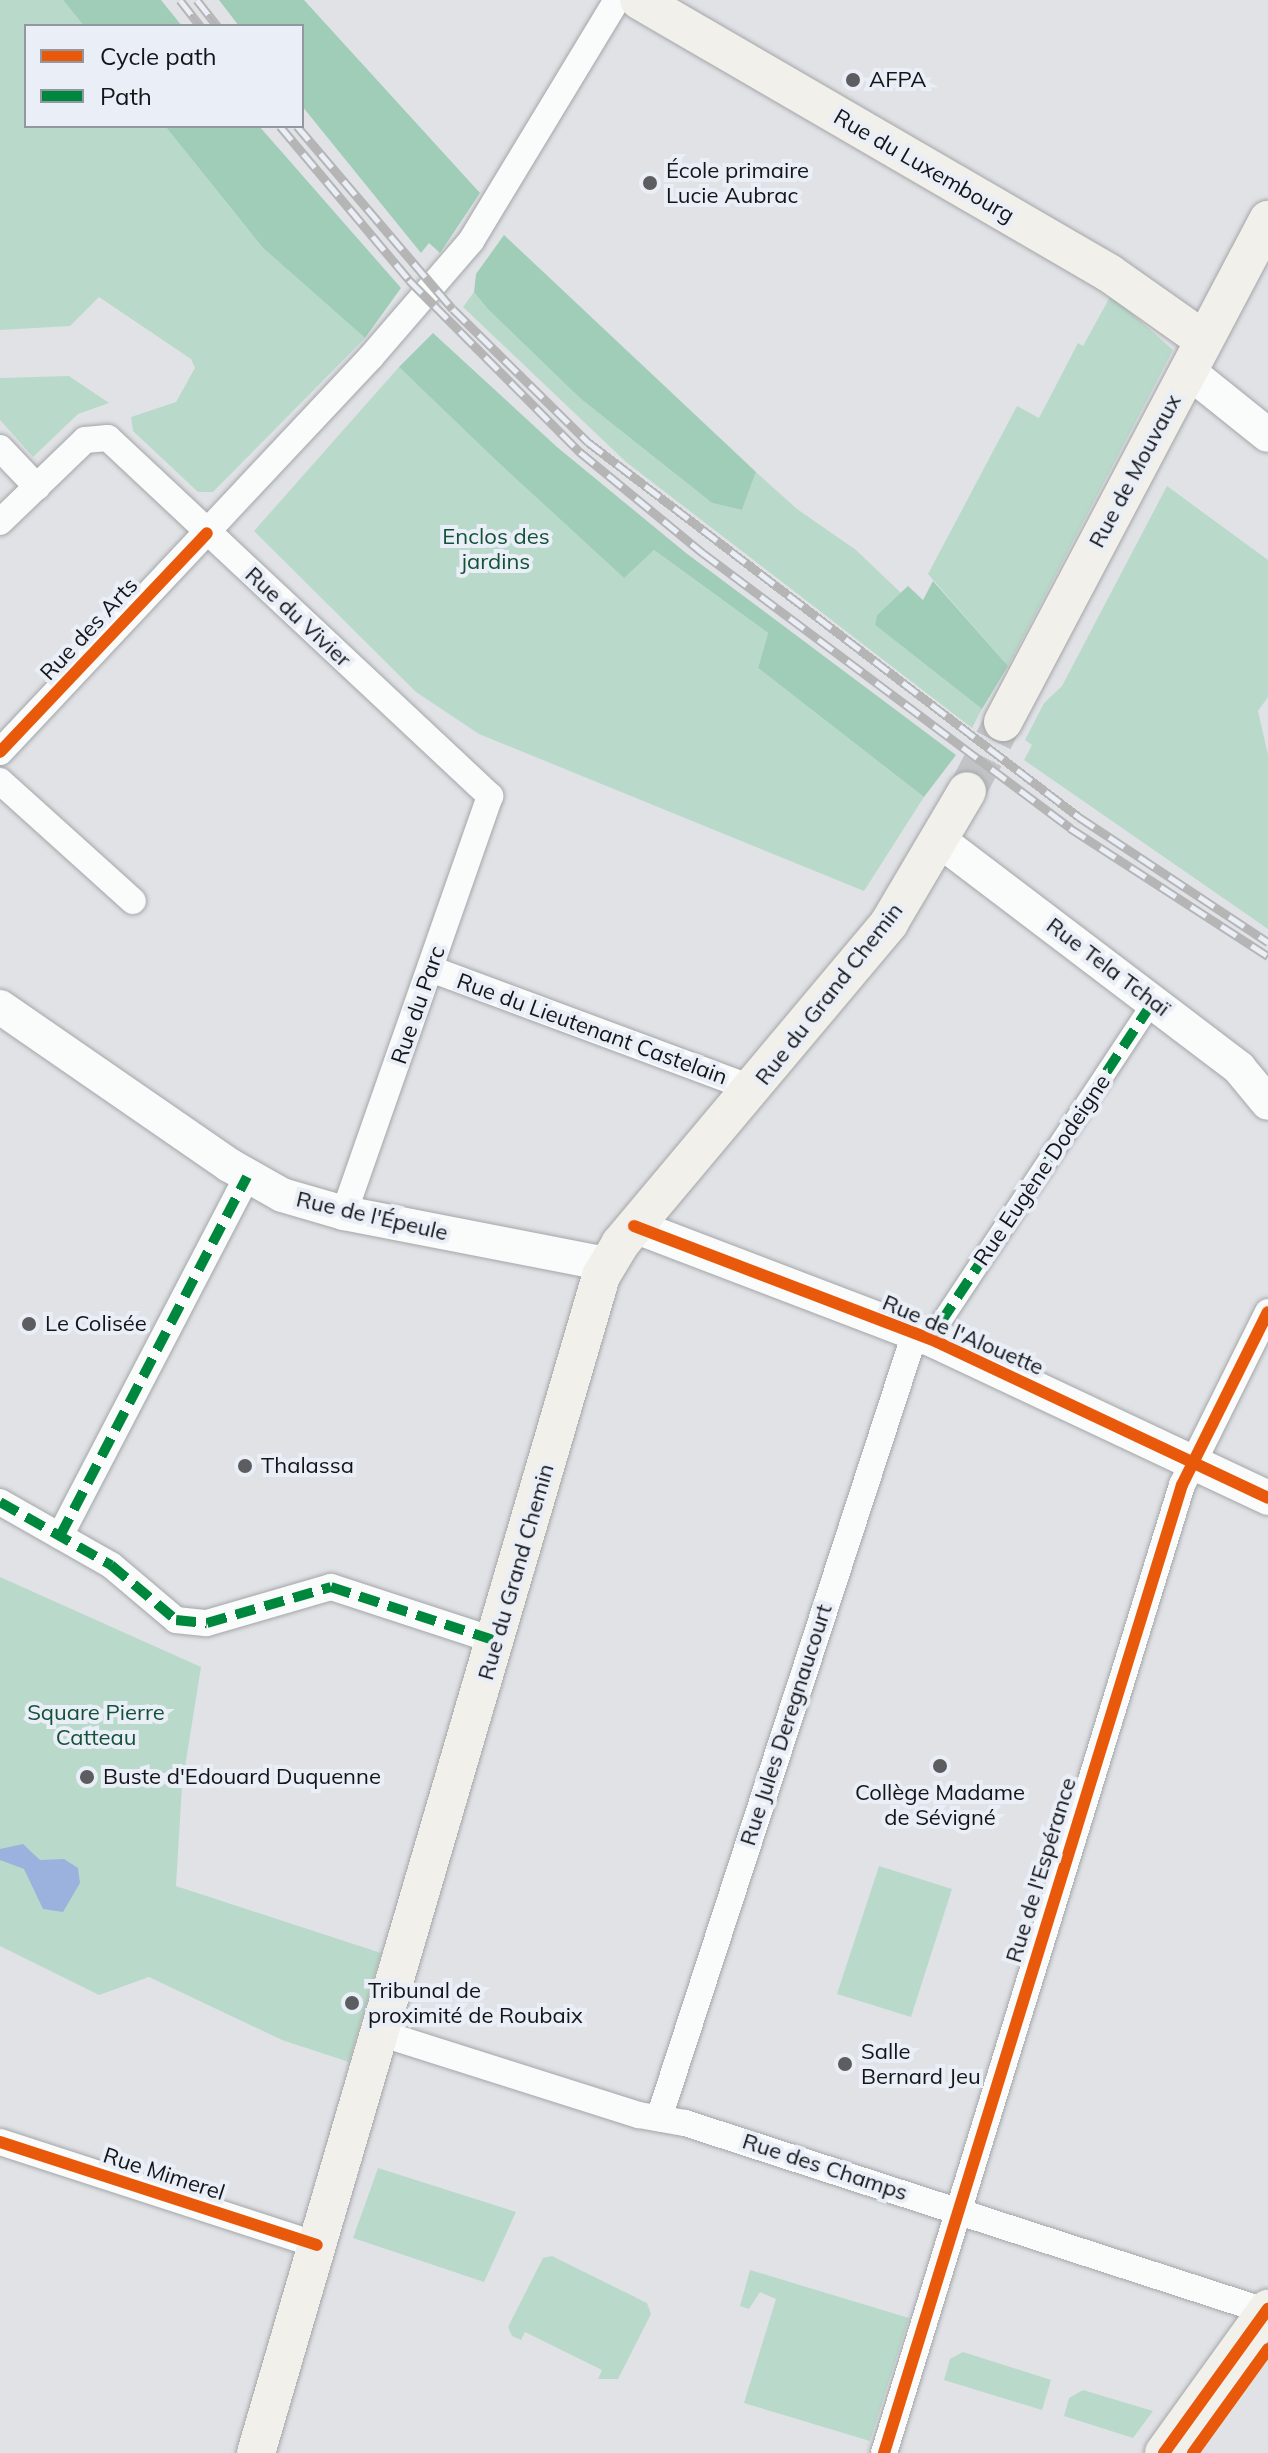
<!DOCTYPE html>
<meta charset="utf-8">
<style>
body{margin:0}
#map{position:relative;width:1268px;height:2453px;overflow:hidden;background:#e0e2e6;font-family:Mulish,sans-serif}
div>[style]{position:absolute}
.green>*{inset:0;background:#b9dacb}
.forest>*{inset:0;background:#a0cdb8}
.water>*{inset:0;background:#9bb2df}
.secondary-tunnel>*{height:38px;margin-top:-19px;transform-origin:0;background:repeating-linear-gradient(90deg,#c1c3c7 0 38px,transparent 0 57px)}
.roads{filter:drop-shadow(0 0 2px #a4a6a8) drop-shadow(0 0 2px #a4a6a8)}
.pedestrian>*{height:20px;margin:-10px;padding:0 10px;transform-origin:10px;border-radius:10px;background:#fafbfb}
.minor>*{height:26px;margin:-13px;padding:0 13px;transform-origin:13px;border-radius:13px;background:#fafbfb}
.tertiary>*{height:34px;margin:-17px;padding:0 17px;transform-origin:17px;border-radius:17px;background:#fafbfb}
.secondary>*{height:38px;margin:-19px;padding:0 19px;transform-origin:19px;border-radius:19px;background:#f2f0ea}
.rail>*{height:9px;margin-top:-4.5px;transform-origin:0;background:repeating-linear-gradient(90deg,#e9eef7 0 18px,#b5b5b6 0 36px);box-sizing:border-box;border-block:2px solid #b5b5b6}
.quiet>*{height:10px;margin-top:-5px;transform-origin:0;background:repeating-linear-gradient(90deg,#00873e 0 20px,transparent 0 30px)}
.cycleway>*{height:12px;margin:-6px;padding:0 6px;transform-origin:6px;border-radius:6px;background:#e8590c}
.dots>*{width:22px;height:22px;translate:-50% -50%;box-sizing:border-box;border:4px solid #e9eef7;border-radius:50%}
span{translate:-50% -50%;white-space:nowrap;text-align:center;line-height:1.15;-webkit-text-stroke:8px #e9eef7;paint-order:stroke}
.poi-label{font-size:22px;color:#131518}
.left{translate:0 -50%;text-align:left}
.street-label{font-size:22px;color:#131518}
.park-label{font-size:22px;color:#135238}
.legend{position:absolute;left:24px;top:24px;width:280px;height:104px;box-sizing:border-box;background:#e9eef7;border:2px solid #93979e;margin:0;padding:10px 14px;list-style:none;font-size:24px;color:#131518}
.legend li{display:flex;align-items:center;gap:16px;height:40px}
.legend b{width:40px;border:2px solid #93979e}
</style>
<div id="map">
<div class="green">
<div style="clip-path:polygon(0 0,63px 0,84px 26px,26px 26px,26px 126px,165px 126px,263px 248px,365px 338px,213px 492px,198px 492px,133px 431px,131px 417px,176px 402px,195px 368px,191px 359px,99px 297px,70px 326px,0 330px)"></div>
<div style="clip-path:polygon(474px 292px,581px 399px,712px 503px,742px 510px,756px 472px,797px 509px,856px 550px,901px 593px,877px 615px,875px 625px,982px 709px,972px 728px,626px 462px,463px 307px)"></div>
<div style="clip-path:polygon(1111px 295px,1173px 350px,1008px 666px,928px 574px,1017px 406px,1039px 418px,1078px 343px,1083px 346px)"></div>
<div style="clip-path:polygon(399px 367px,623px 577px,654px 550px,768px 633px,758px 668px,924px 797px,864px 891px,479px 734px,416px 692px,254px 531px)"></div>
<div style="clip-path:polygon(69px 376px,109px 403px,78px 414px,33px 457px,0 420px,0 378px)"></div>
<div style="clip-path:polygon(1167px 486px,1268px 560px,1268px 697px,1258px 711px,1268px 755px,1268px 929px,1024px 760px,1032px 745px,1025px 740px,1044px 703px,1062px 686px)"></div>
<div style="clip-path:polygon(0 1577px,201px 1667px,182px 1786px,176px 1886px,381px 1953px,349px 2062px,282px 2040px,149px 1977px,99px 1995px,0 1946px)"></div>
<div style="clip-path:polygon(879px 1866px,952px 1889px,911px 2017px,837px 1994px)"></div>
<div style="clip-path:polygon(378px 2168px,516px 2212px,484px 2282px,353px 2238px)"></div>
<div style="clip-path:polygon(552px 2256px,647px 2303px,651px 2314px,618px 2379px,598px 2379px,602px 2370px,525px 2332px,521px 2340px,512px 2336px,508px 2327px,543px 2258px)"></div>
<div style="clip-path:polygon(750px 2270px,909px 2318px,870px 2441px,744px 2403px,776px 2299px,760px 2292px,749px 2309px,740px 2306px)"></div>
<div style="clip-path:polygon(963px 2352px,1051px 2380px,1042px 2410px,944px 2380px,950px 2359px)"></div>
<div style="clip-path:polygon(1083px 2390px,1153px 2411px,1133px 2438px,1064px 2416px,1069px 2398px)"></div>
</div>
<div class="forest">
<div style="clip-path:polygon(63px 0,161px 0,182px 26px,84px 26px)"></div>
<div style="clip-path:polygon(219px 0,304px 0,480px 193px,440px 253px,429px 243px,421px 253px,302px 106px,302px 26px,239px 26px)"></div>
<div style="clip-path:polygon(165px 126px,259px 126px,401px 288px,365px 338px,263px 248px)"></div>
<div style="clip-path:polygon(504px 235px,756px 472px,742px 510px,712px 503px,581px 399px,488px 309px,474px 292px,476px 274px)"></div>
<div style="clip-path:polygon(433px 333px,557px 447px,686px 553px,956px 755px,924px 797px,758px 668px,768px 633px,654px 550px,624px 578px,497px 461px,399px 367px)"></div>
<div style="clip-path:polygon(933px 581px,1008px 666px,982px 709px,875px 625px,877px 615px,908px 586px,923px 600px)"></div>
</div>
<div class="water">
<div style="clip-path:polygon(23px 1844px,40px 1860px,64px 1859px,78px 1868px,80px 1883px,63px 1912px,43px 1909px,24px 1869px,0 1860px,0 1849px)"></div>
</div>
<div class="secondary-tunnel">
<div style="left:967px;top:791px;width:78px;rotate:-62.4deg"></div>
</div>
<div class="roads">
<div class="pedestrian">
<div style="left:937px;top:1342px;width:20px;rotate:-79deg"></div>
<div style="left:941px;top:1322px;width:384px;rotate:-56.5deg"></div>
</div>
<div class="minor">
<div style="left:0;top:448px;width:54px;rotate:46.5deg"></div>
<div style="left:0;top:522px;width:118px;rotate:-44deg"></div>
<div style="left:85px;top:440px;width:23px;rotate:-5deg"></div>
<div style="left:108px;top:438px;width:524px;rotate:43.14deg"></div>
<div style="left:490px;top:796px;width:442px;rotate:109.3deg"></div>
<div style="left:0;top:752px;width:542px;rotate:-46.79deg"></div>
<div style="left:371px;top:357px;width:153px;rotate:-49.2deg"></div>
<div style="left:471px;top:241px;width:282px;rotate:-58.8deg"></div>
<div style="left:0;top:781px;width:179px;rotate:42.1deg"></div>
<div style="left:431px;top:969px;width:345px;rotate:20.4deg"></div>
<div style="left:0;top:1502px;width:128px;rotate:29.6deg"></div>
<div style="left:111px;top:1565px;width:85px;rotate:40.2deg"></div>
<div style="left:176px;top:1620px;width:31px;rotate:6deg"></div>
<div style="left:207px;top:1623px;width:129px;rotate:-16.2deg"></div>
<div style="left:331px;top:1587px;width:174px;rotate:18.1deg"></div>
<div style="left:60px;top:1536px;width:405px;rotate:-62.5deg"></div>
<div style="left:380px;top:2033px;width:272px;rotate:17.6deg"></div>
<div style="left:639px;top:2115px;width:47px;rotate:9.9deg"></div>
<div style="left:685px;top:2123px;width:613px;rotate:17.96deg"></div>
<div style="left:659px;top:2118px;width:826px;rotate:-71.94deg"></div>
<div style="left:0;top:2142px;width:333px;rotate:18deg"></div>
<div style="left:884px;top:2453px;width:1013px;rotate:-72.89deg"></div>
<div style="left:1182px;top:1485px;width:193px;rotate:-63.6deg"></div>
</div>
<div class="tertiary">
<div style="left:1188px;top:371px;width:102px;rotate:38.7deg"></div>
<div style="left:939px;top:840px;width:377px;rotate:37.2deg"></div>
<div style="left:1239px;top:1068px;width:45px;rotate:50.4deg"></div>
<div style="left:0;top:1007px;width:278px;rotate:34.6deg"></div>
<div style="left:229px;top:1165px;width:61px;rotate:29.5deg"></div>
<div style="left:282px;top:1195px;width:65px;rotate:16.2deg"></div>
<div style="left:344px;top:1213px;width:268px;rotate:11deg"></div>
<div style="left:634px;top:1226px;width:324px;rotate:20.9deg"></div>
<div style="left:937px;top:1342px;width:366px;rotate:25.2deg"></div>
</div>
<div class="secondary">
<div style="left:639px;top:0;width:544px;rotate:30.15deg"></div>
<div style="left:1109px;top:273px;width:116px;rotate:35.2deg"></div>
<div style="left:1003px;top:722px;width:568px;rotate:-62.17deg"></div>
<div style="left:256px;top:2453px;width:1227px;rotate:-73.66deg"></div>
<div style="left:601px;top:1276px;width:37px;rotate:-59deg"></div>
<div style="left:620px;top:1244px;width:419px;rotate:-50deg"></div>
<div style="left:889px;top:923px;width:153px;rotate:-59.4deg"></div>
<div style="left:1164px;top:2453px;width:178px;rotate:-54.2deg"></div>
</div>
</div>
<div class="rail">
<div style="left:180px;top:0;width:33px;rotate:52deg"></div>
<div style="left:197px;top:0;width:33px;rotate:52deg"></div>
<div style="left:280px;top:126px;width:201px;rotate:50deg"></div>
<div style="left:409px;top:280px;width:243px;rotate:45.2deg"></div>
<div style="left:580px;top:452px;width:159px;rotate:39.4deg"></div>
<div style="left:703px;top:553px;width:459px;rotate:36.8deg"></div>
<div style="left:1070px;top:828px;width:236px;rotate:32.9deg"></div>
<div style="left:297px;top:126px;width:240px;rotate:49.6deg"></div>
<div style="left:453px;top:309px;width:190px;rotate:44.6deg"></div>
<div style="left:588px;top:442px;width:618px;rotate:37.37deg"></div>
<div style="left:1079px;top:817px;width:227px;rotate:33.5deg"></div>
</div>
<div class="quiet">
<div style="left:937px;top:1342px;width:20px;rotate:-79deg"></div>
<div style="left:941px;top:1322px;width:384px;rotate:-56.5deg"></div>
<div style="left:0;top:1502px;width:128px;rotate:29.6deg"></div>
<div style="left:111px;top:1565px;width:85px;rotate:40.2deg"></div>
<div style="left:176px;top:1620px;width:31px;rotate:6deg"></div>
<div style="left:207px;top:1623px;width:129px;rotate:-16.2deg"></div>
<div style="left:331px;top:1587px;width:174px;rotate:18.1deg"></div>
<div style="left:60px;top:1536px;width:405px;rotate:-62.5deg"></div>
</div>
<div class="cycleway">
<div style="left:0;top:752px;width:301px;rotate:-46.6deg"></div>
<div style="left:634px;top:1226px;width:324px;rotate:20.9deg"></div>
<div style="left:937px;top:1342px;width:366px;rotate:25.2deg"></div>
<div style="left:0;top:2142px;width:333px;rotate:18deg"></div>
<div style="left:884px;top:2453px;width:1013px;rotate:-72.89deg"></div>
<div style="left:1182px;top:1485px;width:193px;rotate:-63.6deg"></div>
<div style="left:1164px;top:2453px;width:178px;rotate:-54.2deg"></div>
<div style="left:1193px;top:2453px;width:128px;rotate:-54.2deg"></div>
</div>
<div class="dots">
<div style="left:853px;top:80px;background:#5b5d60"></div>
<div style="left:650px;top:183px;background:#5b5d60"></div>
<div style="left:29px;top:1324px;background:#5b5d60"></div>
<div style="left:245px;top:1466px;background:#5b5d60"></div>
<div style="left:940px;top:1766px;background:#5b5d60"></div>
<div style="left:87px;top:1777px;background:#5b5d60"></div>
<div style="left:352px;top:2003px;background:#5b5d60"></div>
<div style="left:845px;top:2064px;background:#5b5d60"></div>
</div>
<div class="poi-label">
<span class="left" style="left:869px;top:80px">AFPA</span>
<span class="left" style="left:666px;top:183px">École primaire<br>Lucie Aubrac</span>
<span class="left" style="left:45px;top:1324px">Le Colisée</span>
<span class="left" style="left:261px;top:1466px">Thalassa</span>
<span class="left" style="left:103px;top:1777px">Buste d'Edouard Duquenne</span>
<span style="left:940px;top:1805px">Collège Madame<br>de Sévigné</span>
<span class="left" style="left:368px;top:2003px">Tribunal de<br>proximité de Roubaix</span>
<span class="left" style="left:861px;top:2064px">Salle<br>Bernard Jeu</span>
</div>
<div class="street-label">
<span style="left:924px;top:166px;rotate:30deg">Rue du Luxembourg</span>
<span style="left:1135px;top:471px;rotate:-62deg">Rue de Mouvaux</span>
<span style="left:298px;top:617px;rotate:43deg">Rue du Vivier</span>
<span style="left:89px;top:629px;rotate:-47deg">Rue des Arts</span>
<span style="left:1108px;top:967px;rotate:37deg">Rue Tela Tchaï</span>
<span style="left:829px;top:994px;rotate:-52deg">Rue du Grand Chemin</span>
<span style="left:418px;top:1005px;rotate:-71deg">Rue du Parc</span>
<span style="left:592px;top:1029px;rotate:20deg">Rue du Lieutenant Castelain</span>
<span style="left:1042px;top:1170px;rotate:-56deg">Rue Eugène Dodeigne</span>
<span style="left:372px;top:1216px;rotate:13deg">Rue de l'Épeule</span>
<span style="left:963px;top:1335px;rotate:23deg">Rue de l'Alouette</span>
<span style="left:516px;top:1572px;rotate:-74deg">Rue du Grand Chemin</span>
<span style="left:786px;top:1725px;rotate:-72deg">Rue Jules Deregnaucourt</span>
<span style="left:1041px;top:1870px;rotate:-73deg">Rue de l'Espérance</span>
<span style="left:825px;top:2167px;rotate:18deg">Rue des Champs</span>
<span style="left:164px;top:2174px;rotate:18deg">Rue Mimerel</span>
</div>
<div class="park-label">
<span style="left:496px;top:549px">Enclos des<br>jardins</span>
<span style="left:96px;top:1725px">Square Pierre<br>Catteau</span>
</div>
<ul class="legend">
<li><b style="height:10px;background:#e8590c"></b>Cycle path</li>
<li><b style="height:10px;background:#00873e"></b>Path</li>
</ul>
</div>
